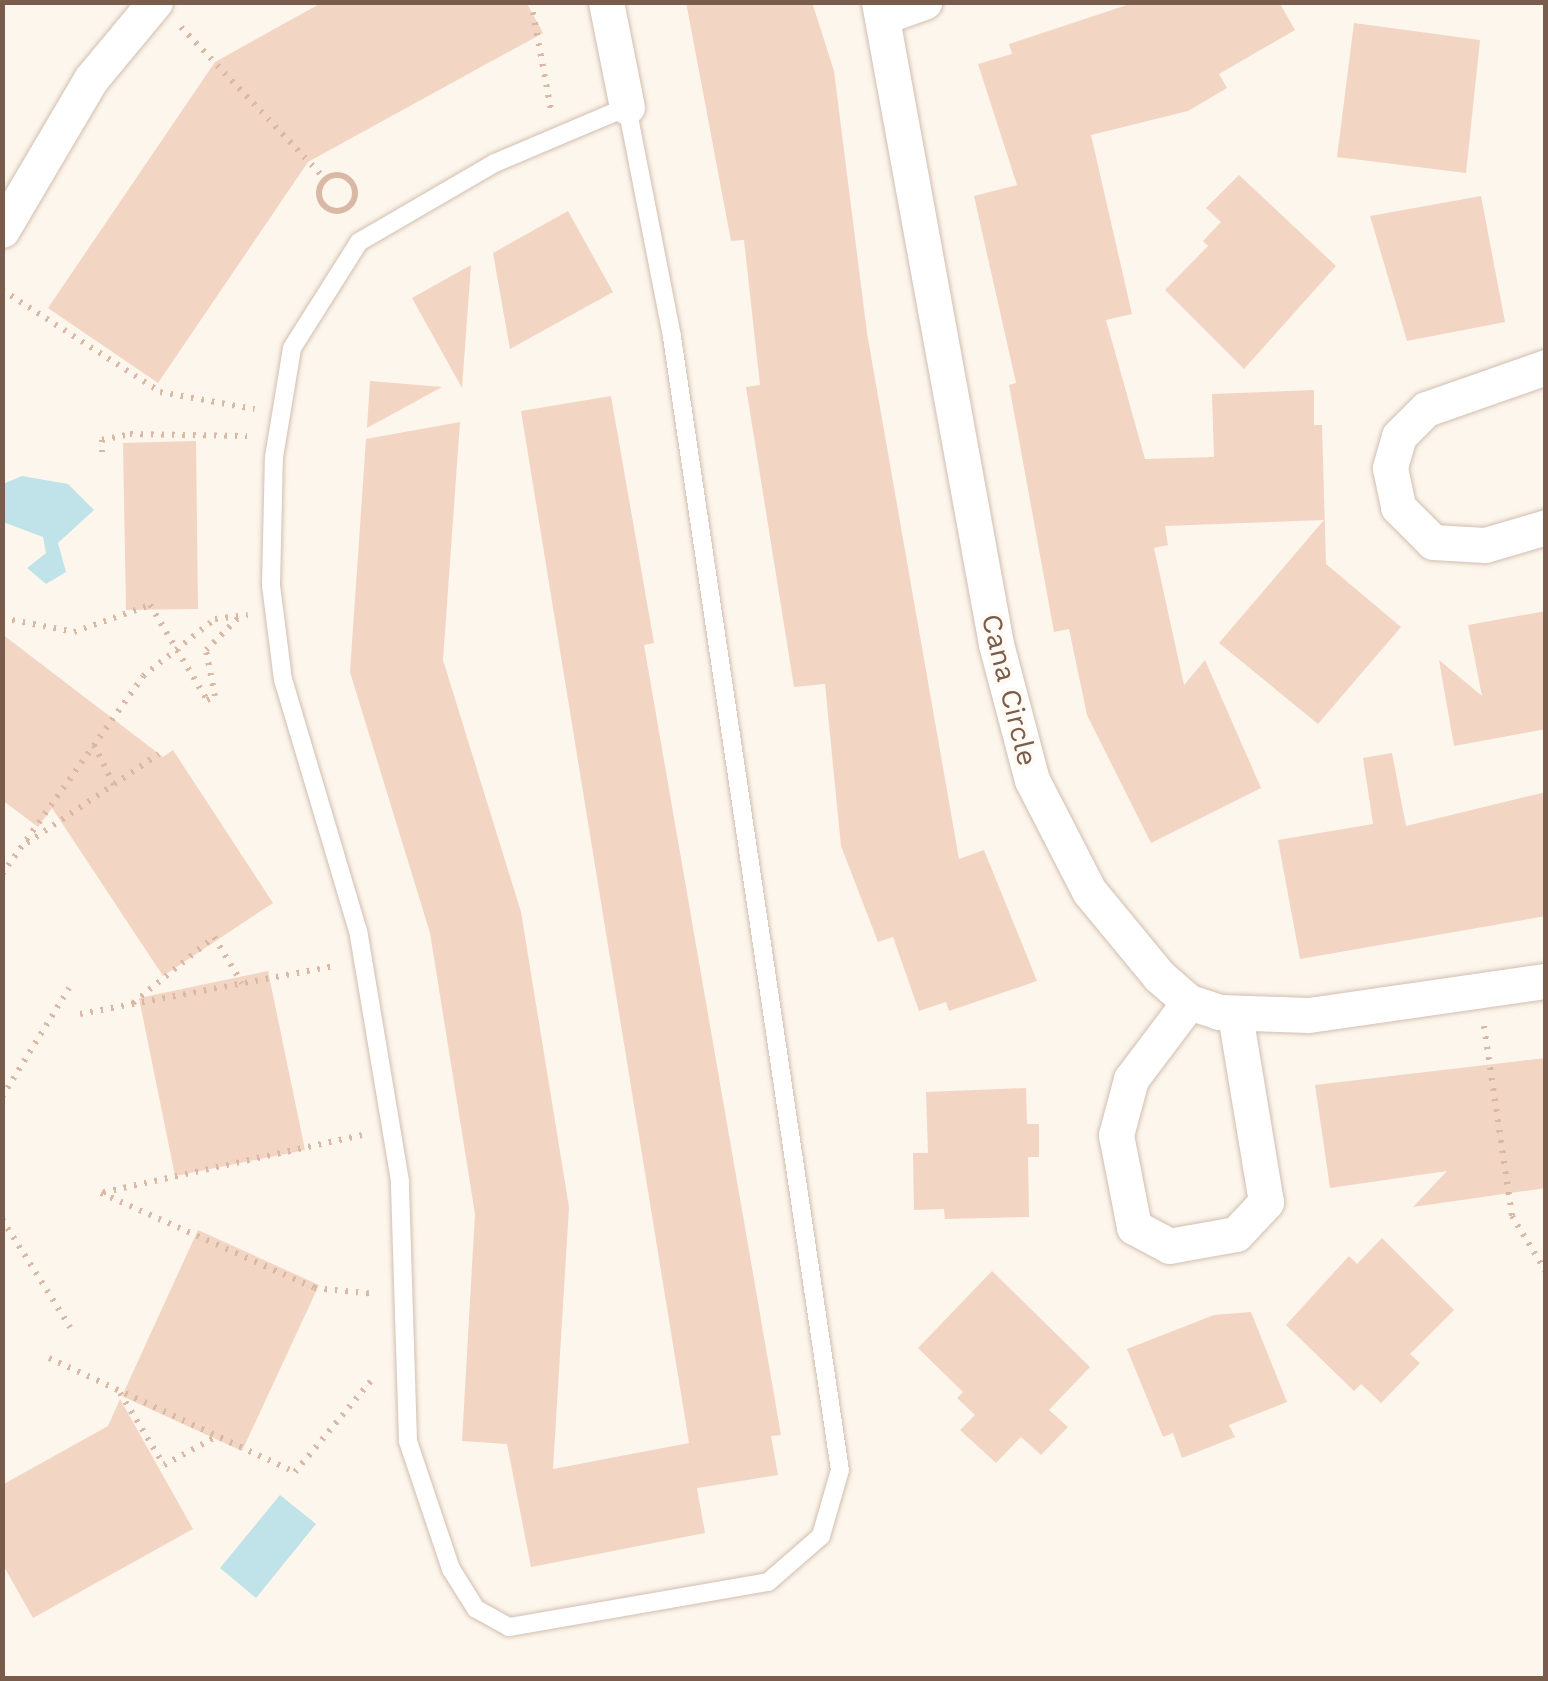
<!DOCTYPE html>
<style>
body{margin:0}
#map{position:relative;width:1548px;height:1681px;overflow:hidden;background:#fdf6ec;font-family:"Work Sans",sans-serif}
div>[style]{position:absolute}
.water>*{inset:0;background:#bfe3e8}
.building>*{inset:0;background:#f3d5c3}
.path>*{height:6px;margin-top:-3px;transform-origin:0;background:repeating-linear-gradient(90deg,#d9b8a5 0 2.5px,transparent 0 10.5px)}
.path>.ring{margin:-3px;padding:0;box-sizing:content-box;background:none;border:6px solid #d9b8a5;border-radius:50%}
.roads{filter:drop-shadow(0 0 2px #d1beb0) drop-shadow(0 0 2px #d1beb0)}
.lane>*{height:18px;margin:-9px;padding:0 9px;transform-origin:9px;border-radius:9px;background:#fff}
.street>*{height:35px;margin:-17.5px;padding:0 17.5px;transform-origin:17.5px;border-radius:17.5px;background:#fff}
span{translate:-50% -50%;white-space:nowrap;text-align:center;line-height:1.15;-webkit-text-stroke:8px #fffaf3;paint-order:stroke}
.street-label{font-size:28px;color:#7a5c4d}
.frame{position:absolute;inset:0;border:5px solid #7a5c4d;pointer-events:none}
</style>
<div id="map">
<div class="water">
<div style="clip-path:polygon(22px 476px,68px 484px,94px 510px,58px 543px,66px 572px,46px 584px,27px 568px,46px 553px,43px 537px,3px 522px,3px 484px)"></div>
<div style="clip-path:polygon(280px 1495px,316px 1524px,256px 1598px,220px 1568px)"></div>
</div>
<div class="building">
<div style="clip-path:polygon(323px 2px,526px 2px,543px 33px,308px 162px,158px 383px,48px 308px,215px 62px)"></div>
<div style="clip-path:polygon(686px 2px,812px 2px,834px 71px,867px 333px,959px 859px,984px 850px,1037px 981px,949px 1011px,946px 1002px,919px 1011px,893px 937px,878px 942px,841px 846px,825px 684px,794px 687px,746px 387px,760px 385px,744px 240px,731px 241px)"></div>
<div style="clip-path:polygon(1136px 2px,1279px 2px,1295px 30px,1219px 74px,1227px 88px,1188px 111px,1091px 135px,1132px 314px,1106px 320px,1145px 459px,1214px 457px,1212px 394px,1314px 390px,1314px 425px,1322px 425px,1326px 564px,1401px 627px,1318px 724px,1219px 643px,1324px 520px,1165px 526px,1168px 545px,1154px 548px,1184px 685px,1205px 660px,1261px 788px,1151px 843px,1087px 715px,1069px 629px,1054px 632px,1009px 385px,1016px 383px,974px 196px,1017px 185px,978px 64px,1012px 54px,1009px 44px)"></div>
<div style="clip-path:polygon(1354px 23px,1480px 40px,1466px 173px,1337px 157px)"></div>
<div style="clip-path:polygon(1239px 175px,1336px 266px,1244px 369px,1165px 290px,1208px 246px,1203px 241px,1221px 222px,1206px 208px)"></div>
<div style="clip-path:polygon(1481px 196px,1505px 322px,1407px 341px,1370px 216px)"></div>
<div style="clip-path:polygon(568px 211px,613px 292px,510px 349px,493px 253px)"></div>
<div style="clip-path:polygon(471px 265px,462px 388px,412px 298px)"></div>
<div style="clip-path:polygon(370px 381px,442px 387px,367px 428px)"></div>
<div style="clip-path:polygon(611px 396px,654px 643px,644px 645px,781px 1435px,771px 1436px,778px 1475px,697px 1488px,705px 1533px,531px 1567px,507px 1444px,462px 1441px,475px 1214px,430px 933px,350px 672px,366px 439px,460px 422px,443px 660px,521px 912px,569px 1207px,553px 1469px,689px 1443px,521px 411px)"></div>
<div style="clip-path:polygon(196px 441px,198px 609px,126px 610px,123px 443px)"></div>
<div style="clip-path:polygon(1546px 611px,1546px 729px,1454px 746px,1439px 660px,1482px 696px,1468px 625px)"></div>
<div style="clip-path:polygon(2px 634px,163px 757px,173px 750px,273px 903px,163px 976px,52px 808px,38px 827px,2px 800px)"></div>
<div style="clip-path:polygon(1392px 753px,1406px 826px,1546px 792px,1546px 916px,1300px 959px,1278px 840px,1373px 824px,1363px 758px)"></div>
<div style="clip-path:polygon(268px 971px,305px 1150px,175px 1176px,139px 998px)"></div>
<div style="clip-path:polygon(1546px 1058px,1546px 1188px,1413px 1207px,1447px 1171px,1330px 1188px,1315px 1085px)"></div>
<div style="clip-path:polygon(1026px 1088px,1027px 1124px,1039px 1124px,1039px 1157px,1028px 1157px,1029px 1217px,945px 1219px,944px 1209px,914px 1210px,913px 1153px,928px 1153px,926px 1092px)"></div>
<div style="clip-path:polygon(198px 1230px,319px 1285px,242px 1451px,122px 1396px)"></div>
<div style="clip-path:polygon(1382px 1238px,1454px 1310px,1410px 1354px,1420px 1363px,1381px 1403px,1361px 1384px,1354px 1391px,1286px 1325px,1349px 1256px,1357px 1264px)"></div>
<div style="clip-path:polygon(992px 1271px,1090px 1367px,1049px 1410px,1068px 1427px,1041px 1455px,1021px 1437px,996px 1463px,960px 1430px,975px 1415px,957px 1398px,963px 1392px,918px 1348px)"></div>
<div style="clip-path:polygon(1251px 1312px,1287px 1402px,1229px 1425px,1235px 1437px,1182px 1458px,1173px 1433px,1163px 1437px,1127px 1349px,1214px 1315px)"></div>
<div style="clip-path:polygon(120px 1399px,193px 1529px,33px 1618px,2px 1563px,2px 1485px,108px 1426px)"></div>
</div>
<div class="path">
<div style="left:531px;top:2px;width:110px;rotate:79.5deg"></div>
<div style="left:181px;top:27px;width:209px;rotate:46.5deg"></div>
<div class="ring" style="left:319px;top:175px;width:30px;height:30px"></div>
<div style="left:2px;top:290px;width:188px;rotate:32.8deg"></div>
<div style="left:160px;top:392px;width:96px;rotate:10.3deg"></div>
<div style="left:102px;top:452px;width:12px;rotate:-90deg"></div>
<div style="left:102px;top:440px;width:29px;rotate:-12deg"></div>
<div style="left:130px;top:434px;width:117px;rotate:1deg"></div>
<div style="left:2px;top:618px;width:73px;rotate:11deg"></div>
<div style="left:74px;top:632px;width:81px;rotate:-19.6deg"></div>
<div style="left:150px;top:605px;width:111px;rotate:59deg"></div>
<div style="left:207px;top:700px;width:9px;rotate:-27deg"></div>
<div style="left:215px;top:696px;width:47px;rotate:-101.1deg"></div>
<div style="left:206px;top:650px;width:47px;rotate:-45deg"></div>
<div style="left:94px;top:745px;width:45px;rotate:63.4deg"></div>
<div style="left:27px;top:843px;width:159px;rotate:-34deg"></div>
<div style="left:2px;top:874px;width:243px;rotate:-54.5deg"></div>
<div style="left:143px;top:676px;width:92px;rotate:-38.4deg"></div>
<div style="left:215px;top:619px;width:33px;rotate:-7deg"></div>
<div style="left:133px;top:1003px;width:104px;rotate:-39.2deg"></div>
<div style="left:214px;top:937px;width:54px;rotate:58.7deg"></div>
<div style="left:80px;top:1014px;width:258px;rotate:-10.7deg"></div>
<div style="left:1484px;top:1026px;width:192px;rotate:81.6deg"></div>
<div style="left:1512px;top:1216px;width:66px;rotate:58.7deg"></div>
<div style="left:2px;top:1097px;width:128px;rotate:-58.4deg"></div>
<div style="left:362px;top:1135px;width:267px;rotate:167.5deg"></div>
<div style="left:101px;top:1193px;width:233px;rotate:24deg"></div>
<div style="left:314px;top:1288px;width:62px;rotate:5.5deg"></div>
<div style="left:2px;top:1219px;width:128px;rotate:57.8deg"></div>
<div style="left:49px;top:1358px;width:271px;rotate:24.9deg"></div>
<div style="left:295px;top:1472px;width:125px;rotate:-50.2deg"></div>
<div style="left:120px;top:1393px;width:84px;rotate:58.6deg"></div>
<div style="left:164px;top:1465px;width:63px;rotate:-28.6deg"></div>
</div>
<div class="roads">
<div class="lane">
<div style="left:627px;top:107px;width:234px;rotate:78.9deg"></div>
<div style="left:672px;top:337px;width:1145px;rotate:81.57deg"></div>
<div style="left:840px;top:1470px;width:69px;rotate:106.1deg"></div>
<div style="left:821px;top:1536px;width:70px;rotate:139deg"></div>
<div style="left:768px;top:1582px;width:263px;rotate:170.1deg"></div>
<div style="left:509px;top:1627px;width:38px;rotate:-151deg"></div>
<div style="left:476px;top:1609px;width:47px;rotate:-122deg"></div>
<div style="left:451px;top:1569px;width:135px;rotate:-108.6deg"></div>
<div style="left:408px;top:1441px;width:260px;rotate:-91.8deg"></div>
<div style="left:400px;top:1181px;width:254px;rotate:-99.5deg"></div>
<div style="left:358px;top:931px;width:262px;rotate:-106.6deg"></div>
<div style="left:283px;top:680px;width:96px;rotate:-97.2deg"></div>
<div style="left:271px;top:585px;width:128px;rotate:-88.7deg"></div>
<div style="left:274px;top:457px;width:110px;rotate:-80.6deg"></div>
<div style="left:292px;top:348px;width:125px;rotate:-57.7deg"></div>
<div style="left:359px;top:242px;width:157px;rotate:-30.2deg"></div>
<div style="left:495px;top:163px;width:143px;rotate:-23deg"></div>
</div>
<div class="street">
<div style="left:606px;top:2px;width:107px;rotate:78.7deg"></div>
<div style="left:879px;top:2px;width:653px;rotate:79.67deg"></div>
<div style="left:996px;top:644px;width:141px;rotate:75.2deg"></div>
<div style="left:1032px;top:780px;width:125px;rotate:62.8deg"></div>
<div style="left:1089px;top:891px;width:110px;rotate:50.5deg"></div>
<div style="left:1159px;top:976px;width:40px;rotate:41deg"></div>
<div style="left:1189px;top:1002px;width:32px;rotate:18deg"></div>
<div style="left:1219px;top:1012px;width:90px;rotate:1.9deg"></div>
<div style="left:1309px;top:1015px;width:239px;rotate:-8.2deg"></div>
<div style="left:882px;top:17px;width:45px;rotate:-19.7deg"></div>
<div style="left:2px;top:230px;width:175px;rotate:-59.5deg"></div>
<div style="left:91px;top:79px;width:100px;rotate:-50.3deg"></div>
<div style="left:1546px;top:367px;width:127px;rotate:160.7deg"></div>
<div style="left:1426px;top:409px;width:38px;rotate:135deg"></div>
<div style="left:1399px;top:436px;width:33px;rotate:106deg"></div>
<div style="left:1390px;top:468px;width:40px;rotate:78deg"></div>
<div style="left:1398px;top:507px;width:49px;rotate:45deg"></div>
<div style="left:1433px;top:542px;width:52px;rotate:3.3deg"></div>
<div style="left:1485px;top:545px;width:64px;rotate:-16.4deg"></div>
<div style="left:1189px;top:1002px;width:96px;rotate:127deg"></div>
<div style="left:1131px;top:1079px;width:58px;rotate:105deg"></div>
<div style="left:1116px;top:1135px;width:94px;rotate:78.9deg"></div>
<div style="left:1134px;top:1227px;width:40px;rotate:28deg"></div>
<div style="left:1169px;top:1246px;width:68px;rotate:-10.2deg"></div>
<div style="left:1236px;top:1234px;width:44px;rotate:-46.8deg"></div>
<div style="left:1266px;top:1202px;width:190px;rotate:-99.4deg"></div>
</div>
</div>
<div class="street-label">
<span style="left:1009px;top:690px;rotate:76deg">Cana Circle</span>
</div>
<div class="frame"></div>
</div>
